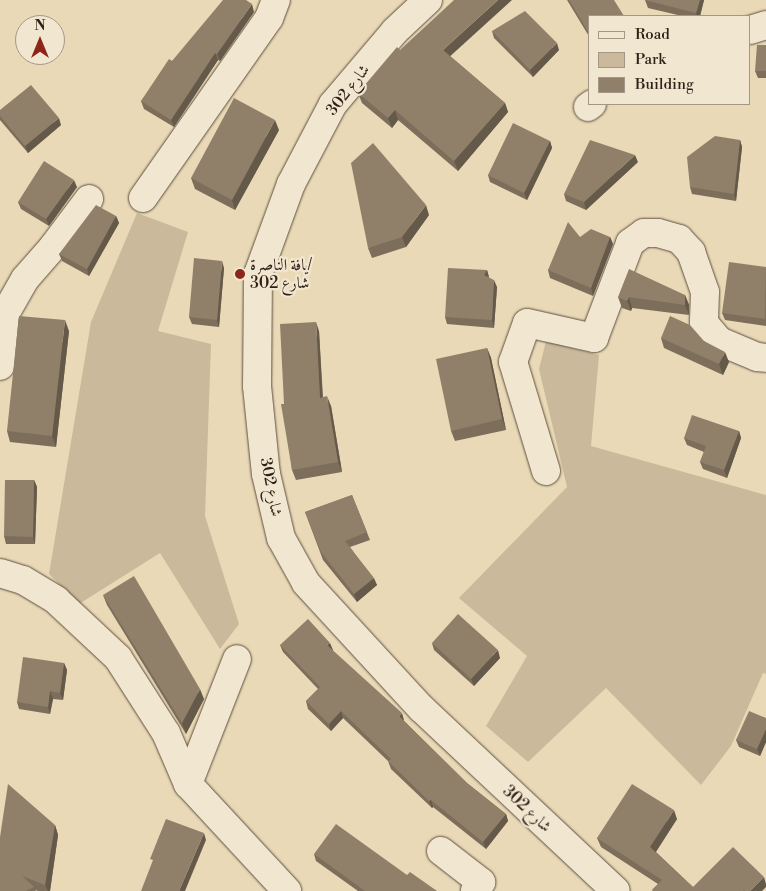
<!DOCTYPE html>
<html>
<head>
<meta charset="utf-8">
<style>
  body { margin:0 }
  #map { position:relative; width:766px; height:891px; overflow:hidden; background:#e9d9b6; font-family:"Libre Bodoni",Amiri,serif }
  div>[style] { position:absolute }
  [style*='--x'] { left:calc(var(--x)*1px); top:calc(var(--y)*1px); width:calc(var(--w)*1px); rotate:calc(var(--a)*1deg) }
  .green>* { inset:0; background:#caba9b }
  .roads { filter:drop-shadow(0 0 1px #5e4e40) drop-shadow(0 0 1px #5e4e40) }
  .minor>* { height:28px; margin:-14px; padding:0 14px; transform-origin:14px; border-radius:14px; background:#f1e6d0 }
  .wall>* { inset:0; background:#7c6e5b }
  .shaded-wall>* { inset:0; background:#655a4a }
  .building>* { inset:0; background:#90806a }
  .dots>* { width:14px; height:14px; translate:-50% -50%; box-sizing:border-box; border:2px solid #f1e6d0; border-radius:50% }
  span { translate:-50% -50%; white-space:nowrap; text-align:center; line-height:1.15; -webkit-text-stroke:4.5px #f1e6d0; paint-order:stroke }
  .street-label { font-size:16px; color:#302018 }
  .poi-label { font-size:16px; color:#302018 }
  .left { translate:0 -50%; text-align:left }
  .legend { position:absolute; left:588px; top:15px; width:162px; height:90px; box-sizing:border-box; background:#f1e6d0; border:1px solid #a49786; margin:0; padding:6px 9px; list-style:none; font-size:15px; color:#302018 }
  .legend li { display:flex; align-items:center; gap:10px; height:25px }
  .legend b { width:25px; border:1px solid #a49786 }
  .north { position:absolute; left:15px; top:15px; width:50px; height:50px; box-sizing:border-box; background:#f1e6d0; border:1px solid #a49786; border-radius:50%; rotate:0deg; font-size:14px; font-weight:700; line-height:20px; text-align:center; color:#302018 }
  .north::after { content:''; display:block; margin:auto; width:18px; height:22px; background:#8f2418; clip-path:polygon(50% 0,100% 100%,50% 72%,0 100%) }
</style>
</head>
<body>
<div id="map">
  <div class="green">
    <i style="clip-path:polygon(137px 213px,188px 232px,158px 331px,211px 344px,205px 516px,239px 624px,220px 649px,160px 553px,79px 604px,49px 574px,91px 322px)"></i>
    <i style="clip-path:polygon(546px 341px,599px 355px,591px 446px,766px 495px,766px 674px,763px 673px,731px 746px,701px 785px,606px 688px,528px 762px,486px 726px,527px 656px,459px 598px,567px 487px,539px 369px)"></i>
  </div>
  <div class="roads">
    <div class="minor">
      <i style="--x:428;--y:0;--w:45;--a:136.8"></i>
      <i style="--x:395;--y:31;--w:96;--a:130.3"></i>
      <i style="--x:333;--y:104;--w:90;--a:117.7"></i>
      <i style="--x:291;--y:184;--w:96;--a:110.1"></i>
      <i style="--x:258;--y:274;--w:112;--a:90.5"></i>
      <i style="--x:257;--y:386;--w:88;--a:84.2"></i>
      <i style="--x:266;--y:474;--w:66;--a:76.8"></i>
      <i style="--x:281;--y:538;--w:51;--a:60.9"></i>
      <i style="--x:306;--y:583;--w:170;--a:47.4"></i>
      <i style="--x:421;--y:708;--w:267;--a:43.2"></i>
      <i style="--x:750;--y:30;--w:17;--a:-17"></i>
      <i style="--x:588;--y:107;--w:5;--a:-37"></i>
      <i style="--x:143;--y:198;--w:220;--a:-55"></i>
      <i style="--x:269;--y:18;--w:19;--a:-69"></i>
      <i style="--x:0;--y:366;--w:52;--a:-84.5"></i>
      <i style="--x:5;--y:314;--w:40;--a:-60.3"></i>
      <i style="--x:25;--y:279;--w:43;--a:-48.8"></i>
      <i style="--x:53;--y:247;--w:60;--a:-53.1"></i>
      <i style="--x:546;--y:471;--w:114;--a:-106.8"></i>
      <i style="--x:513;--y:362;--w:41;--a:-70.3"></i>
      <i style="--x:527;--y:323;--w:69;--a:12.6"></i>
      <i style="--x:594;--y:338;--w:102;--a:-69.2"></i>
      <i style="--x:630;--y:243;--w:17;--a:-36"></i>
      <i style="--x:644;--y:233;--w:14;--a:0"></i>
      <i style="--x:658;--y:233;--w:22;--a:16"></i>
      <i style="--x:679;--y:239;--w:18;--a:47"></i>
      <i style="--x:691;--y:252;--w:42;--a:70.7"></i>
      <i style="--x:705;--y:292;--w:31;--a:92"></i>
      <i style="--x:704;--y:323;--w:23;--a:50"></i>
      <i style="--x:719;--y:341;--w:41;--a:22.8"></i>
      <i style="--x:757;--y:357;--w:9;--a:6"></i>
      <i style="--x:0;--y:573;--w:24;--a:17"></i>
      <i style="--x:23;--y:580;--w:39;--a:31"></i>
      <i style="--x:56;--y:600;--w:85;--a:43.1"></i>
      <i style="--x:118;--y:658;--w:89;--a:57.4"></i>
      <i style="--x:166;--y:733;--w:56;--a:66.7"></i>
      <i style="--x:188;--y:784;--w:146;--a:47.2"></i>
      <i style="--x:188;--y:784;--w:134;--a:-68.6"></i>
      <i style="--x:441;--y:851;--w:51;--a:37.8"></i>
      <i style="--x:481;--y:882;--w:11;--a:124"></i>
    </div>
  </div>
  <div class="wall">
    <i style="clip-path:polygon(567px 0,614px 0,590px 16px,590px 38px)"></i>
    <i style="clip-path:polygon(645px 0,704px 0,700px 16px,682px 16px,648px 8px)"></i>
    <i style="clip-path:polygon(254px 12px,220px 61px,218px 60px,174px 127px,144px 109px,141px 101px,172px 61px)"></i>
    <i style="clip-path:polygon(492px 31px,559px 50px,533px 77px,494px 38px)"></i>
    <i style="clip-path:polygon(766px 45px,766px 78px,758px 78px,755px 71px)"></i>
    <i style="clip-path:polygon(400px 50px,450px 56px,505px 103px,508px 112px,458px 171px,398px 120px,392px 128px,362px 103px,358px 93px)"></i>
    <i style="clip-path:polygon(0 110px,61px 125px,28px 153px,0 120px)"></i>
    <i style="clip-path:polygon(279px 130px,235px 210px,195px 189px,191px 178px)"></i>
    <i style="clip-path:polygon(740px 140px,742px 147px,736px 201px,692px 194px,690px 187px)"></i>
    <i style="clip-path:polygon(550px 141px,552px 148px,527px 200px,490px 182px,488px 175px)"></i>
    <i style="clip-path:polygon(638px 162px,586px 210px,566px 201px,564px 194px)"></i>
    <i style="clip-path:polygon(77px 187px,49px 226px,21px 209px,18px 202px)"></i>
    <i style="clip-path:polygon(429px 215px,406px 247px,372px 258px,368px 248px)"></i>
    <i style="clip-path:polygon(116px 216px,119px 223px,89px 276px,62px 261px,59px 254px)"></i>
    <i style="clip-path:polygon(580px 237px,610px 237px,613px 244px,593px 296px,550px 278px,548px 270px)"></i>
    <i style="clip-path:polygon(766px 267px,766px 326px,725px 320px,722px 313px)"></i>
    <i style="clip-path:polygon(224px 268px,219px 327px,192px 324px,189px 317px)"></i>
    <i style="clip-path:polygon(487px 270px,489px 278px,497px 287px,494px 328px,447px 324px,445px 317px)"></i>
    <i style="clip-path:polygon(685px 295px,689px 305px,689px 315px,632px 308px,631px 311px,622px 308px,618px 297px)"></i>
    <i style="clip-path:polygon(69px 331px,56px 447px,10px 442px,7px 431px)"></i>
    <i style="clip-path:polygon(319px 331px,323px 397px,331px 406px,342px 472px,296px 480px,292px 470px,284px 404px)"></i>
    <i style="clip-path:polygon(661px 338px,704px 341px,729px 362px,723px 375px,664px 348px)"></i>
    <i style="clip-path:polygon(487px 348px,491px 358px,506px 430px,455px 441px,451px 431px)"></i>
    <i style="clip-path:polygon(739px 431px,741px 438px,727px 478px,703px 469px,700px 462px,704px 452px,687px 445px,684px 438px)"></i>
    <i style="clip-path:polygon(34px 480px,37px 487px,35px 544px,6px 544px,4px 536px)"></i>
    <i style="clip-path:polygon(352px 495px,370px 540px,350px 547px,377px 585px,357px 602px,323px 560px,305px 512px)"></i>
    <i style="clip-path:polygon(103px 595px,204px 699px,186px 734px,107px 605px)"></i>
    <i style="clip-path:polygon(432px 643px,500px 658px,474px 686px,434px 650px)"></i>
    <i style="clip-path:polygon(280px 645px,333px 650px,332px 650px,467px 783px,506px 814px,508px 821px,486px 849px,433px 807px,432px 808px,391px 769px,388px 761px,343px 718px,331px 731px,308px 709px,306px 701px,318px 689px,283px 652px)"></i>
    <i style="clip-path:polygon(64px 663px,67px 670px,63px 700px,53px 699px,50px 714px,19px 709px,17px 702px)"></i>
    <i style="clip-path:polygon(766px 718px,766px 742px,760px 756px,739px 747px,736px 740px)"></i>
    <i style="clip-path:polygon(677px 819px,656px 852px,693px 887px,762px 891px,653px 891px,652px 890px,658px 884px,601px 847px,597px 838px)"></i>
    <i style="clip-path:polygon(55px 825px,58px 835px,50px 891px,38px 891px,35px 890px,36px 891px,0 891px)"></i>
    <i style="clip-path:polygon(314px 854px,407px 875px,437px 891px,358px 891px,316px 861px)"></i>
  </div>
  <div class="shaded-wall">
    <i style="clip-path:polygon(498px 0,512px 0,446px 60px,443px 50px)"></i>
    <i style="clip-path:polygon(700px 0,704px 0,700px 16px,697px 16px,696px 13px)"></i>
    <i style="clip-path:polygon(252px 4px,254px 12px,220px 61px,217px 54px)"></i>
    <i style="clip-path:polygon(557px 43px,559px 50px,533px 77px,530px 70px)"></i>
    <i style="clip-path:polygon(215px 53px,218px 60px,174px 127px,171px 120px)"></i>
    <i style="clip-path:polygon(505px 103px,508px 112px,458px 171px,454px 161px)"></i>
    <i style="clip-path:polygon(395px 110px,398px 120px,392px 128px,388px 118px)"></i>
    <i style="clip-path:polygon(59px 118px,61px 125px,28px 153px,25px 146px)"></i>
    <i style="clip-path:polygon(275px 120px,279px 130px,235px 210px,232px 200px)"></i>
    <i style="clip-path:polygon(740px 140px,742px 147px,736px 201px,734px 194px)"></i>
    <i style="clip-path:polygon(550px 141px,552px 148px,527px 200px,524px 193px)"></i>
    <i style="clip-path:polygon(635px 155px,638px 162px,586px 210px,584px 202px)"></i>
    <i style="clip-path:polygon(74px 180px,77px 187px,49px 226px,46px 219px)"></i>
    <i style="clip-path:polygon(426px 205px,429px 215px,406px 247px,402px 237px)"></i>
    <i style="clip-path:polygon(116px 216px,119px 223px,89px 276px,87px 269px)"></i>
    <i style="clip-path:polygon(610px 237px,613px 244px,593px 296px,591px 288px)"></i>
    <i style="clip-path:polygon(222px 261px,224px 268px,219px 327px,217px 320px)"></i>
    <i style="clip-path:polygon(487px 270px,489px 277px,487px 282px,484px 275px)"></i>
    <i style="clip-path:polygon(494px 280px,497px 287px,494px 328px,492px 320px)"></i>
    <i style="clip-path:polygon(685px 295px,689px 305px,689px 315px,685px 305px)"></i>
    <i style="clip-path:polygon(629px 297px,632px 308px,631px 311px,627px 301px)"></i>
    <i style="clip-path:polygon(65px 320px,69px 331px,56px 447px,52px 436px)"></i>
    <i style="clip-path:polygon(316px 322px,319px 331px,323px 407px,320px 398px)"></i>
    <i style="clip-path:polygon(487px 348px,491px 358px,506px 430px,502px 419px)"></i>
    <i style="clip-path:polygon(725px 352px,729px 362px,723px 375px,719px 364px)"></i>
    <i style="clip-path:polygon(327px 396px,331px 406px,342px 472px,338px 462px)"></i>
    <i style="clip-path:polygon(739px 431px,741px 438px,727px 478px,724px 470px)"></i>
    <i style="clip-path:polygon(34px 480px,37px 487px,35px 544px,33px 537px)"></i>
    <i style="clip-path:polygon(374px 578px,377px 585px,357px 602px,354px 594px)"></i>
    <i style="clip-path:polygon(330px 643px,333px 650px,330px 653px,327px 645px)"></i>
    <i style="clip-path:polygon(498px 650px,500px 658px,474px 686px,471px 679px)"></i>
    <i style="clip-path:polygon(64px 663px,67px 670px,63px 700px,60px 693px)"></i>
    <i style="clip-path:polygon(200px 689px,204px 699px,186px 734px,182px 723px)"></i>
    <i style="clip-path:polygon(50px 691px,53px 699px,50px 714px,48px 707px)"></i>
    <i style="clip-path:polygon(341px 711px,343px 718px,331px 731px,329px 724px)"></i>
    <i style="clip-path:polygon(402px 713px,404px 720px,402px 723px,399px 716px)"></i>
    <i style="clip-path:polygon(766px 729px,766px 742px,760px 756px,757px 749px)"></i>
    <i style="clip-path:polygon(431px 800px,433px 807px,432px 808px,429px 801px)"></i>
    <i style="clip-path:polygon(674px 810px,677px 819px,653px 856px,650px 847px)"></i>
    <i style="clip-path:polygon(506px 814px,508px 821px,486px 849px,483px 842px)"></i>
    <i style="clip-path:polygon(55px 825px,58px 835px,50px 891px,48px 891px,45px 885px)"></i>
    <i style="clip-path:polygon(204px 833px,206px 840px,185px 891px,179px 891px)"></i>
    <i style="clip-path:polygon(764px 877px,766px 884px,766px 887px,762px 891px,750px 891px)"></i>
  </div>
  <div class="building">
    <i style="clip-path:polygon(223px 0,246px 0,252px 4px,217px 54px,215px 53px,171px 120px,141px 101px,169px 59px,172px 61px)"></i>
    <i style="clip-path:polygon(454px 0,498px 0,443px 50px,505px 103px,454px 161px,395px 110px,388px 118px,358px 93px,397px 47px,400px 50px)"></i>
    <i style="clip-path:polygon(569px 0,614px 0,624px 16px,590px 16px,590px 35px)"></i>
    <i style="clip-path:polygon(645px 0,700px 0,696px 13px)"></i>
    <i style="clip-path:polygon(525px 11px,557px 43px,530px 70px,492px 31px)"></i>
    <i style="clip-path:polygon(757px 45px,766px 45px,766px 71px,755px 71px)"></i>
    <i style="clip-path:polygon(31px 85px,59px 118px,25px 146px,0 116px,0 110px)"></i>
    <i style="clip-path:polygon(234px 98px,275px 120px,232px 200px,191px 178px)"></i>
    <i style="clip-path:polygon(513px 123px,550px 141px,524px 193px,488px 175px)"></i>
    <i style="clip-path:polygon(715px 136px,740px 140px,734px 194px,690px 187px,687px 157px)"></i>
    <i style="clip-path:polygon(590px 140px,635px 155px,584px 202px,564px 194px)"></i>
    <i style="clip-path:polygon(373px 143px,426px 205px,402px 237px,368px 248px,351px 163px)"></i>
    <i style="clip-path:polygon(44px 161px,74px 180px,46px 219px,18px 202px)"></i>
    <i style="clip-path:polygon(96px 205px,116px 216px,87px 269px,59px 254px)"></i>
    <i style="clip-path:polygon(568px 222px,580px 237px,591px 229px,610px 237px,591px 288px,548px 270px)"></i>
    <i style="clip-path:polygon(194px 258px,222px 261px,217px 320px,189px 317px)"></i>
    <i style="clip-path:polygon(729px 262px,766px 267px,765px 319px,722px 313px)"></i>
    <i style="clip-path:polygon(448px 268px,487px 270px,484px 275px,494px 280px,492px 320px,445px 317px)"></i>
    <i style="clip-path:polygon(629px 269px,685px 295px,685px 305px,629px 297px,627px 301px,618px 297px)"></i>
    <i style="clip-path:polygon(19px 316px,65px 320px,52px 436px,7px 431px)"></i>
    <i style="clip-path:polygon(670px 316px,690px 325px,704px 341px,725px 352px,719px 364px,661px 338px)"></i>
    <i style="clip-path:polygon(316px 322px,320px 398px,327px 396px,338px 462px,292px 470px,281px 404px,284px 404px,280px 324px)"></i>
    <i style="clip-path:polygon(487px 348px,502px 419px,451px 431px,436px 359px)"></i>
    <i style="clip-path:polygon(692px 415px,739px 431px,724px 470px,700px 462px,706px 446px,684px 438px)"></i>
    <i style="clip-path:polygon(5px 480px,34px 480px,33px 537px,4px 536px)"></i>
    <i style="clip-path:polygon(352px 495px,367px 532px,345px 541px,374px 578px,354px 594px,321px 552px,305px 512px)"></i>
    <i style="clip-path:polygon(134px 576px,200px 689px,182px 723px,103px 595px)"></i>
    <i style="clip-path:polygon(458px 614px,498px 650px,471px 679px,432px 643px)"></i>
    <i style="clip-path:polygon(308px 619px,330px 643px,327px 645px,402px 713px,399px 716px,467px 783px,506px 814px,483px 842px,431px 800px,429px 801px,388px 761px,391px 759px,341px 711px,329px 724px,306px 701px,320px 687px,280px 645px)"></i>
    <i style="clip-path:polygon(23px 657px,64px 663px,60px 693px,50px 691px,48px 707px,17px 702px)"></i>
    <i style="clip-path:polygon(749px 711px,766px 718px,766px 729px,757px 749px,736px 740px)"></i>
    <i style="clip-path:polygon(8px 784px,55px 825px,45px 885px,22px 876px,34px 887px,26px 891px,0 891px,0 837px)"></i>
    <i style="clip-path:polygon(632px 784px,674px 810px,650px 847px,693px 887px,733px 847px,764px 877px,750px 891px,745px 891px,744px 890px,743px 891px,654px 891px,652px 890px,662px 880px,597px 838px)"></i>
    <i style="clip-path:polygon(166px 819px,204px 833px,179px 891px,141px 891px,153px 860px,150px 859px)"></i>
    <i style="clip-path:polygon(336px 824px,407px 875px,410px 872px,437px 891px,365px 891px,314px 854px)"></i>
  </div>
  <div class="dots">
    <i style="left:240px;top:274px;background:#8f2418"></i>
  </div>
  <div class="street-label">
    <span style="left:348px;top:90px;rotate:-52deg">شارع 302</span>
    <span style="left:271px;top:487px;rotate:79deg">شارع 302</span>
    <span style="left:527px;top:809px;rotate:43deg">شارع 302</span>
  </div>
  <div class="poi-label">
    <span class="left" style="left:250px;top:274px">يافة الناصرة/<br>شارع 302</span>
  </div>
  <ul class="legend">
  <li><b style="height:6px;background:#f1e6d0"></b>Road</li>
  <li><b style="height:14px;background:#caba9b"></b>Park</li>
  <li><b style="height:14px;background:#90806a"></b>Building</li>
  </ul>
  <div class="north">N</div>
</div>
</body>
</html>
